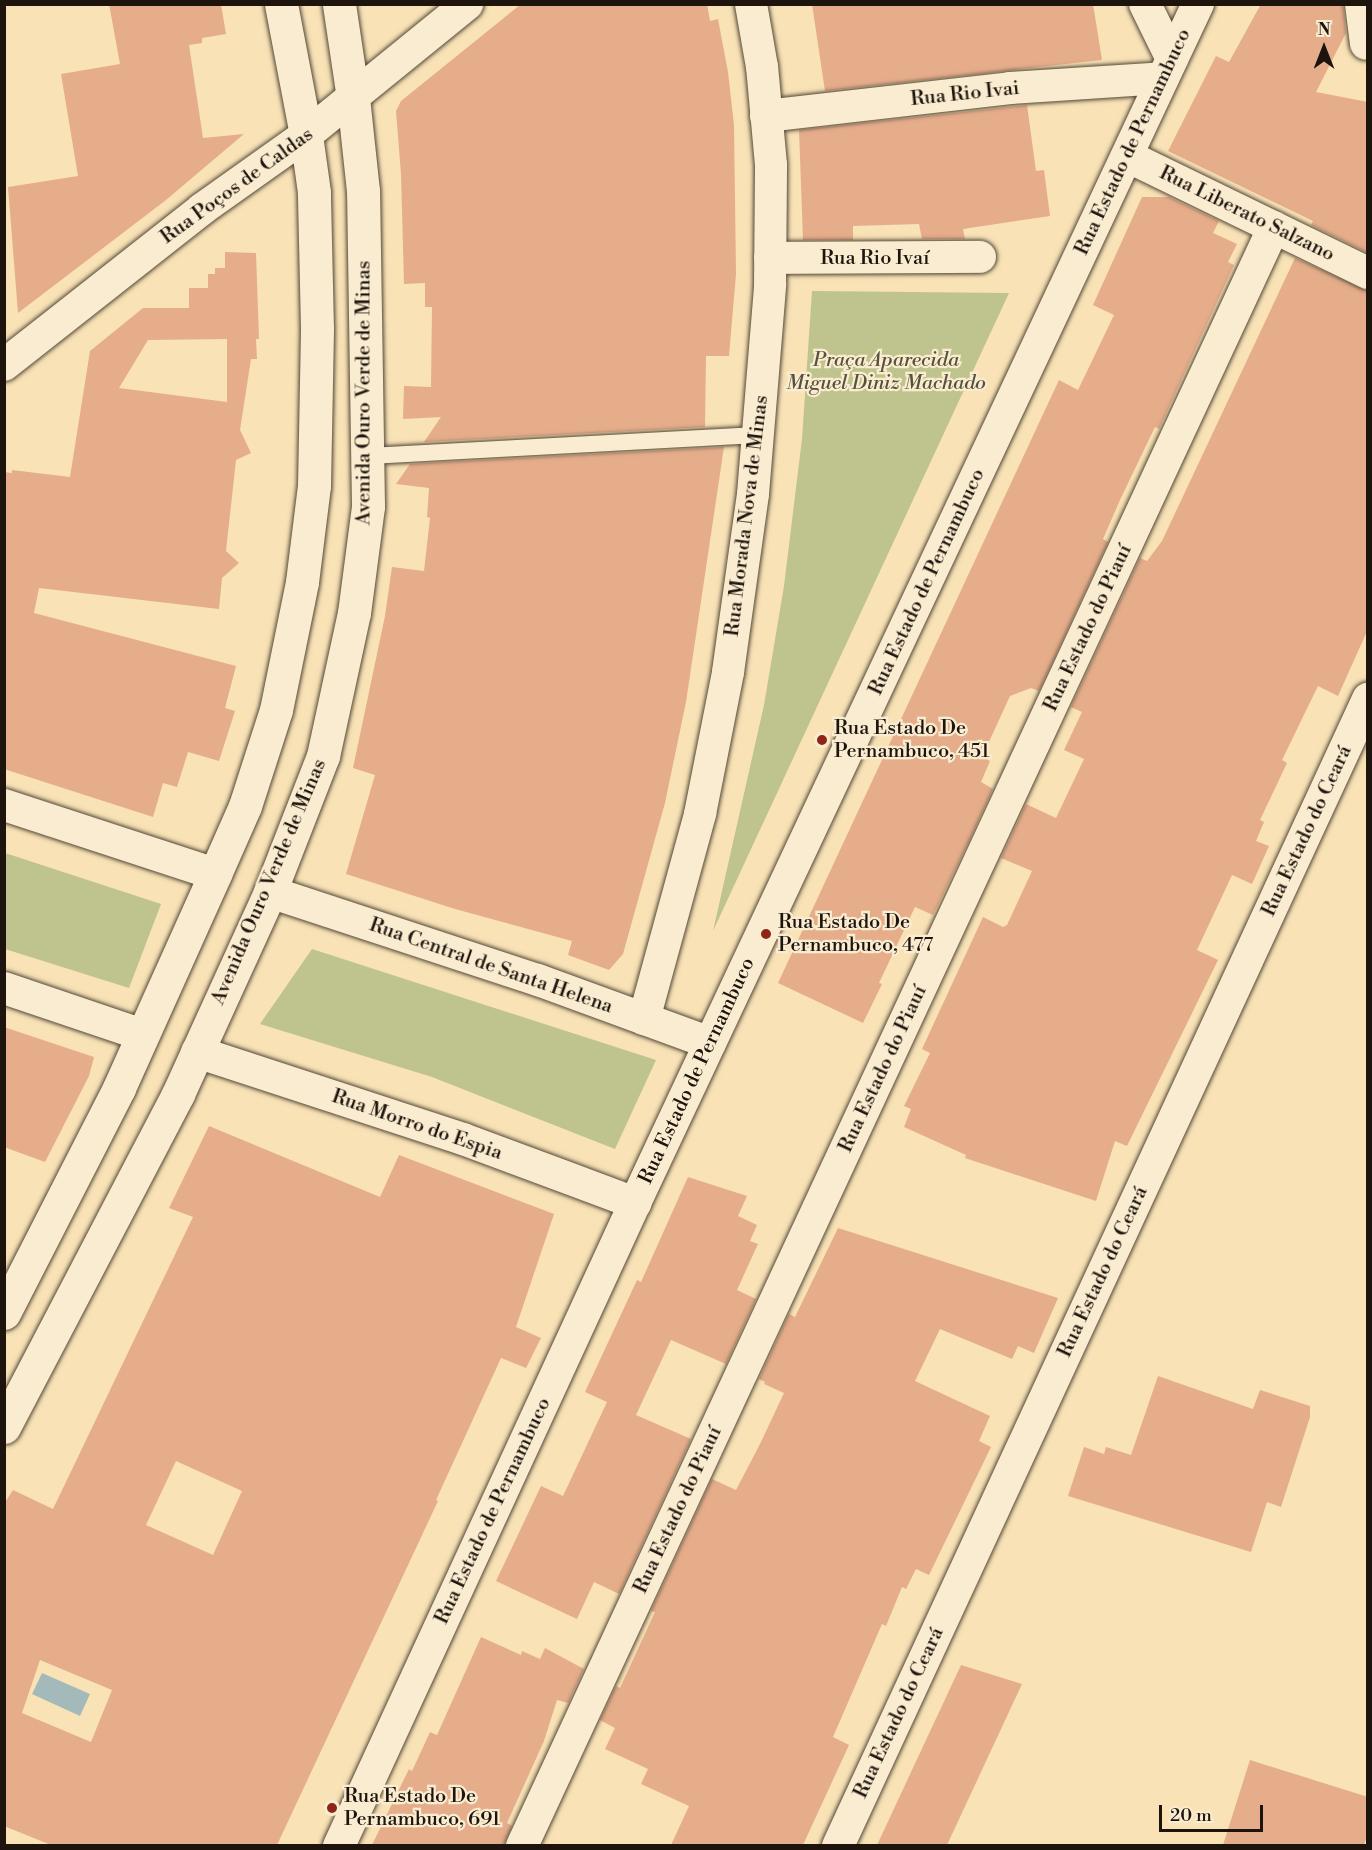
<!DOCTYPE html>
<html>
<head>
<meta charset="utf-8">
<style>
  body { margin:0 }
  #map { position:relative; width:1372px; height:1850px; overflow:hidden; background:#f8e2b6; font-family:"Libre Bodoni",serif }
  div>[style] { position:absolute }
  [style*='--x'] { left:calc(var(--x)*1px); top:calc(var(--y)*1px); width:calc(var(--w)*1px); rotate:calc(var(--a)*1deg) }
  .green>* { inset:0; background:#bfc38d }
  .water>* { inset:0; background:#a4baba }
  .building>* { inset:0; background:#e6ad8b }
  .roads { filter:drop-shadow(0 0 2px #544837) drop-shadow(0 0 2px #544837) }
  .lane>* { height:16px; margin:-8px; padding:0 8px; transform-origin:8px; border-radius:8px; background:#faecd0 }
  .street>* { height:32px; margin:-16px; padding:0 16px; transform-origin:16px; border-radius:16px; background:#faecd0 }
  .secondary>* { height:33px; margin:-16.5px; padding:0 16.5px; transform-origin:16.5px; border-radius:16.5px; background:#faecd0 }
  .dots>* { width:16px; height:16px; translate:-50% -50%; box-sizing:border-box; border:3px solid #faecd0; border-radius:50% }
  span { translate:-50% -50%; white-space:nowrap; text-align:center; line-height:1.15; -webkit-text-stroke:4.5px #faecd0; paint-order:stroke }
  .street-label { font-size:20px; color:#1d140d }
  .park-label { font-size:20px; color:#56513a; font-style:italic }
  .poi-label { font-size:20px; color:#1d140d }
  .left { translate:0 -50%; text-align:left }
  .frame { position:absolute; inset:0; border:6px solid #1d140d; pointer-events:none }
  .north { position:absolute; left:1294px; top:18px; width:60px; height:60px; -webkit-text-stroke:4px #faecd0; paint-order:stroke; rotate:0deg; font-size:16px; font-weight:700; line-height:24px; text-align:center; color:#1d140d }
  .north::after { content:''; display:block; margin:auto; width:21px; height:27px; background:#1d140d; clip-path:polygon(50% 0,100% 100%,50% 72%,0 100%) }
  .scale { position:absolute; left:1159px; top:1805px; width:104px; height:27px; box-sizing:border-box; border:3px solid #1d140d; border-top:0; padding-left:8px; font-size:18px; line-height:21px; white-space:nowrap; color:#1d140d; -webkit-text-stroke:4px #faecd0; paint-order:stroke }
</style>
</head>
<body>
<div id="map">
  <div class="green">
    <i style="clip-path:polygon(812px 291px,1009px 293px,713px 931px,764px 705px,784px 586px,802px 439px)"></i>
    <i style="clip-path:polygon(5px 853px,161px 904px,129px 988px,5px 949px)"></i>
    <i style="clip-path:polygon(312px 949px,656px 1060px,615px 1149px,432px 1077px,260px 1024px)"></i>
  </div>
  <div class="water">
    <i style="clip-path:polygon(42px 1673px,90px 1694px,80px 1716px,32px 1694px)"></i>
  </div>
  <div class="building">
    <i style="clip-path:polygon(109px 4px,221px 4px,226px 34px,202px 38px,202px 43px,189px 45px,203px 138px,244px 134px,166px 200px,18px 313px,8px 187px,78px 176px,61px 74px,120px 64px)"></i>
    <i style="clip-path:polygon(521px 4px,707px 4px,710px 21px,718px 19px,728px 72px,734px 125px,736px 274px,729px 356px,706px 356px,705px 427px,424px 442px,441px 417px,403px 419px,404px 386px,431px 387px,432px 307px,425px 307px,425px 283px,404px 284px,401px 174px,396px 111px,401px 101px)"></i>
    <i style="clip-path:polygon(812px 4px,1093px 4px,1102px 60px,825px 91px)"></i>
    <i style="clip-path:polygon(1261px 4px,1343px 4px,1346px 33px,1316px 92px,1368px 102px,1368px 253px,1311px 225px,1313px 221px,1168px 151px,1216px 56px,1229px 62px)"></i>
    <i style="clip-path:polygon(1027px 105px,1036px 171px,1044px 170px,1050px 216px,963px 229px,965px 239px,922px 239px,919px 224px,853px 226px,853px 240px,803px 240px,799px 130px)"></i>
    <i style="clip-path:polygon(1142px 197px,1169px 197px,1219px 221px,1213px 233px,1237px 244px,1228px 262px,1234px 265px,1159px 429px,1155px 427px,1120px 500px,1103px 539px,1108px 542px,1039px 691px,1031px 688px,1010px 696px,982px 757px,990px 761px,981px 782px,993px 789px,968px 843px,933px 915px,915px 907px,879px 983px,882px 984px,863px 1023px,778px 983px,1059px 380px,1078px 390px,1114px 315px,1093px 305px)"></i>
    <i style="clip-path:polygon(evenodd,225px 252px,256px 253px,259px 339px,256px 339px,257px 359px,251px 359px,240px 430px,251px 453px,236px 460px,226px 551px,239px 563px,222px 578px,219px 609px,39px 588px,34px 613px,236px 666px,225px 708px,235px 711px,219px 761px,188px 752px,177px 787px,163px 783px,153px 817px,4px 769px,4px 472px,12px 473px,12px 470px,70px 477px,90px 351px,143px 308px,189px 308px,189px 288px,208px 288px,208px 274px,215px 274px,215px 268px,225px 268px,225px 252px,227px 339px,227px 402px,119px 388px,148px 340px,227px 339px)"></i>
    <i style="clip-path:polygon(1295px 258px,1368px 291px,1368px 629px,1338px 696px,1318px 686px,1282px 760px,1287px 763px,1260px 820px,1264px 822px,1256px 841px,1269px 846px,1252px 884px,1232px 875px,1197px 950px,1218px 960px,1127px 1146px,1115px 1141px,1096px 1201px,965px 1158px,966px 1155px,904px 1127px,911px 1109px,904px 1106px,930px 1053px,922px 1049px,983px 917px,1003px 927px,1007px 925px,1032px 871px,1001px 858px,1026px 804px,1056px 818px,1084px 759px,1064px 750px,1082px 712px,1071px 707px,1140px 558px,1147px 561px,1162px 541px)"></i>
    <i style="clip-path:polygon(724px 447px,686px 702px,665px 803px,623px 954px,609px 970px,568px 955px,572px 941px,455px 909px,346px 874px,375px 775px,353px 768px,385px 616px,392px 567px,424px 571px,430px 518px,427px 517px,429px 488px,396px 484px,410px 464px)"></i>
    <i style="clip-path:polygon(4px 1027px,94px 1057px,89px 1076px,45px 1162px,4px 1147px)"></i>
    <i style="clip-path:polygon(evenodd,209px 1126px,380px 1197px,399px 1155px,554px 1214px,516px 1327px,541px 1338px,526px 1368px,501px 1358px,436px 1500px,438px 1501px,277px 1845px,51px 1845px,4px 1826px,4px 1504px,13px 1490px,53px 1509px,193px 1217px,169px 1208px,209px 1126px,176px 1461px,242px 1491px,213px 1555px,146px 1525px,176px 1461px,209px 1126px,40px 1660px,112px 1690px,91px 1742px,22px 1713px,40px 1660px)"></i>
    <i style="clip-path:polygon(688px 1177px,747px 1196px,738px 1216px,757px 1225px,750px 1241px,758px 1244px,737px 1290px,756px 1299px,726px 1364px,671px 1340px,636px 1415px,691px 1439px,619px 1594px,594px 1582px,577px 1619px,496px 1581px,541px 1486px,563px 1496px,607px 1402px,585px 1392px,637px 1280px,641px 1282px)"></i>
    <i style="clip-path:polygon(838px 1228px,1058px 1298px,1034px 1353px,1018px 1346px,1012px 1359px,940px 1329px,915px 1381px,990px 1416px,979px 1441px,991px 1447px,929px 1575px,916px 1569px,906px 1589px,902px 1587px,886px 1626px,882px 1624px,833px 1737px,849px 1745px,803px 1845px,671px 1845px,689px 1806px,641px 1784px,648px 1769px,605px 1749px,615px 1728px,600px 1720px,616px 1686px,620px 1688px,655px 1612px,651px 1611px,712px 1479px,736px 1490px,760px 1444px,784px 1393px,764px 1384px,765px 1382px,759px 1379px,789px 1314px,795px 1317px)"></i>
    <i style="clip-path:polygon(1158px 1376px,1253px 1409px,1260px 1390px,1310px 1406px,1310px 1417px,1281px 1507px,1267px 1502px,1251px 1552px,1068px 1496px,1084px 1447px,1104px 1454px,1106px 1447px,1131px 1455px)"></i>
    <i style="clip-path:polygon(481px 1637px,521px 1655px,522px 1651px,540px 1659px,545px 1648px,584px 1669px,568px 1703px,557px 1700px,544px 1741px,507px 1823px,512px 1826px,504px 1845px,372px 1845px,409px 1769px,412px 1771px,430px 1732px,437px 1735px)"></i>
    <i style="clip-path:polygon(961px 1665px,1022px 1684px,947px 1845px,877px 1845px)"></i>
    <i style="clip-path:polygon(1250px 1760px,1368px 1797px,1368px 1833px,1364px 1845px,1223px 1845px)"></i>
  </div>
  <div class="roads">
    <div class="lane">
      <i style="--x:368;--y:456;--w:391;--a:-3.1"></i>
    </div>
    <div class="street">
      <i style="--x:1145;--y:4;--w:61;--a:63.9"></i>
      <i style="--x:1361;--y:4;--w:40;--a:82.9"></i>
      <i style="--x:766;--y:116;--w:246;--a:-6.5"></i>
      <i style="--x:1010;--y:88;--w:153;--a:-3.7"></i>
      <i style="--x:1127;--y:156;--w:268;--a:25.9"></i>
      <i style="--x:770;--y:258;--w:210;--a:-0.3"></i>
      <i style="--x:4;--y:365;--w:252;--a:-38.2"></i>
      <i style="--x:202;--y:209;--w:128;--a:-35.4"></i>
      <i style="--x:306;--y:135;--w:208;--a:-39.1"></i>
      <i style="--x:4;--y:805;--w:222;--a:18.1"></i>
      <i style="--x:270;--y:892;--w:282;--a:18.2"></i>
      <i style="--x:538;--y:980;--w:183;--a:20.1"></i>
      <i style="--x:4;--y:988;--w:147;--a:18.7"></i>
      <i style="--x:644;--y:1019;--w:213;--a:-74.7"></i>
      <i style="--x:700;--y:814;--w:145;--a:-78.8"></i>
      <i style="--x:728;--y:672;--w:180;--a:-82"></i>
      <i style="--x:753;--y:494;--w:210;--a:-85.3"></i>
      <i style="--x:770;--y:285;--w:120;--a:-89.5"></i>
      <i style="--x:771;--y:165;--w:98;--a:-95.2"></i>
      <i style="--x:762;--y:67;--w:64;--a:-99.9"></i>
      <i style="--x:197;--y:1052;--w:280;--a:18.1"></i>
      <i style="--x:463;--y:1139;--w:184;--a:20.4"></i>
      <i style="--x:339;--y:1846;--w:708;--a:-65.28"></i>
      <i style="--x:635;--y:1203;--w:1325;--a:-64.85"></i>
      <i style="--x:522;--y:1846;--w:1785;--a:-65.09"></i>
      <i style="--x:838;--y:1846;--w:1264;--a:-65.2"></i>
    </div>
    <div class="secondary">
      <i style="--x:4;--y:1313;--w:253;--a:-62.9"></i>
      <i style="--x:119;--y:1088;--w:235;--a:-65.8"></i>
      <i style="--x:215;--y:874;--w:74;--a:-66.2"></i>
      <i style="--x:245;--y:806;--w:101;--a:-72.1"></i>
      <i style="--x:276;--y:710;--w:131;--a:-78.5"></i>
      <i style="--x:302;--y:582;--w:97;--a:-82.9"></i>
      <i style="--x:314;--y:486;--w:157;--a:-88.9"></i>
      <i style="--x:317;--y:329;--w:137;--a:-91.3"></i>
      <i style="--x:314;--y:192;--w:58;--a:-98"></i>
      <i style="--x:306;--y:135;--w:133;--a:-100.8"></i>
      <i style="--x:4;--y:1427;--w:376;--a:-62.4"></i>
      <i style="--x:178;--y:1094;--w:222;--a:-65.5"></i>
      <i style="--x:270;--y:892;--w:146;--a:-68.7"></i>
      <i style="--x:323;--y:756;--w:146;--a:-77.8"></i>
      <i style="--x:354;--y:613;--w:108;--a:-82.5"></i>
      <i style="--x:368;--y:506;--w:315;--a:-90.9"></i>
      <i style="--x:363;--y:191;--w:94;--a:-96.1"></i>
      <i style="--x:353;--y:98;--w:95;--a:-98.5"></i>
    </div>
  </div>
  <div class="dots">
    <i style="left:822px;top:740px;background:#8f2418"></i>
    <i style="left:766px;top:934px;background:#8f2418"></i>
    <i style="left:332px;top:1808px;background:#8f2418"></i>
  </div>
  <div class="street-label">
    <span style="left:965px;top:94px;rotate:-6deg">Rua Rio Ivai</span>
    <span style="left:1133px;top:142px;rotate:-65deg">Rua Estado de Pernambuco</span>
    <span style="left:237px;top:186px;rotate:-36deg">Rua Poços de Caldas</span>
    <span style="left:1247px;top:214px;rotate:26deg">Rua Liberato Salzano</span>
    <span style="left:875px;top:258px">Rua Rio Ivaí</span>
    <span style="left:364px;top:393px;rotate:-90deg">Avenida Ouro Verde de Minas</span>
    <span style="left:747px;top:516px;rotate:-83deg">Rua Morada Nova de Minas</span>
    <span style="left:927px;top:582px;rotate:-65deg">Rua Estado de Pernambuco</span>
    <span style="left:1088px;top:628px;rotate:-65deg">Rua Estado do Piauí</span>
    <span style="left:1307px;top:831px;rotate:-65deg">Rua Estado do Ceará</span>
    <span style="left:269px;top:882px;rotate:-67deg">Avenida Ouro Verde de Minas</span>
    <span style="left:491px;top:966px;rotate:19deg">Rua Central de Santa Helena</span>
    <span style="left:883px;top:1069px;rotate:-65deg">Rua Estado do Piauí</span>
    <span style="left:697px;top:1071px;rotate:-65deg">Rua Estado de Pernambuco</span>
    <span style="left:417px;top:1125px;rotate:19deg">Rua Morro do Espia</span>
    <span style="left:1103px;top:1272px;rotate:-65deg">Rua Estado do Ceará</span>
    <span style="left:678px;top:1510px;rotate:-65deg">Rua Estado do Piauí</span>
    <span style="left:493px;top:1511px;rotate:-65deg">Rua Estado de Pernambuco</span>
    <span style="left:899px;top:1713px;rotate:-65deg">Rua Estado do Ceará</span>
  </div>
  <div class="park-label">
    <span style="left:886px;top:372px">Praça Aparecida<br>Miguel Diniz Machado</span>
  </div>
  <div class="poi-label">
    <span class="left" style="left:834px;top:740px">Rua Estado De<br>Pernambuco, 451</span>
    <span class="left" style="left:778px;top:934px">Rua Estado De<br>Pernambuco, 477</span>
    <span class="left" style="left:344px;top:1808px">Rua Estado De<br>Pernambuco, 691</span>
  </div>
  <div class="frame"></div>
  <div class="north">N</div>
  <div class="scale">20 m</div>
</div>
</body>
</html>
